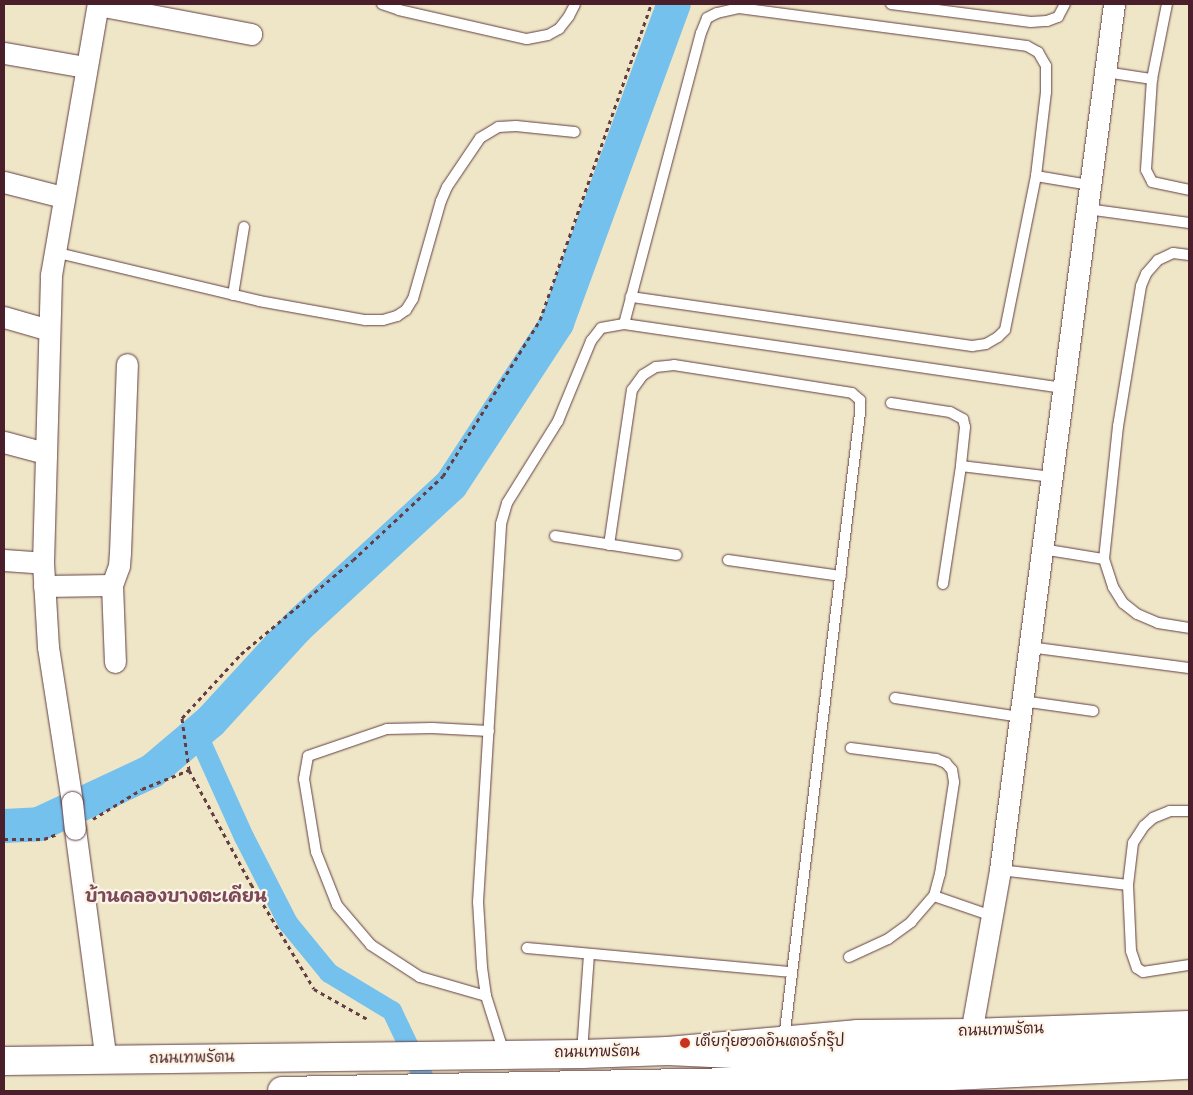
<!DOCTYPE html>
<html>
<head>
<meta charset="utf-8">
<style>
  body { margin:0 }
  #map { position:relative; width:1193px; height:1095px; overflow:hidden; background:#eee6c7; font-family:Kalam,"Playpen Sans Thai",sans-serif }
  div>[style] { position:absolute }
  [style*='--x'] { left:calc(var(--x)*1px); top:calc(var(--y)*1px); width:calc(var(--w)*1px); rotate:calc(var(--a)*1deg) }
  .canal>* { height:20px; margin:-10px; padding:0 10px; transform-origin:10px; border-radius:10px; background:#74c1ee }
  .river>* { height:34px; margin:-17px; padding:0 17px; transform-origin:17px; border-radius:17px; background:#74c1ee }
  .path>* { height:3px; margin-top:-1.5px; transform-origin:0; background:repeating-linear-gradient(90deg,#633d42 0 4px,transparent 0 8px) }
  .roads { filter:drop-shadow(0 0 1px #633d42) drop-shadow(0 0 1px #633d42) }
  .service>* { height:10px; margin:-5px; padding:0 5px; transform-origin:5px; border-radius:5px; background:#fff }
  .minor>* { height:21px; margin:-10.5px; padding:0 10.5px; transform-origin:10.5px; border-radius:10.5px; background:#fff }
  .secondary>* { height:28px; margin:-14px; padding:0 14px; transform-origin:14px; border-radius:14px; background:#fff }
  .trunk>* { height:28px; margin:-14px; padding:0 14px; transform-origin:14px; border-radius:14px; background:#fff }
  .motorway>* { height:28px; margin:-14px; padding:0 14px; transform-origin:14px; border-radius:14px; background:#fff }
  .bridges { filter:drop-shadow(0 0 1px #633d42) drop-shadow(0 0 1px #633d42) }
  .minor-bridge>* { height:21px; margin:-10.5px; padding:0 10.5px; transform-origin:10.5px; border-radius:10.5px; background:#fff }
  .dots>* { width:14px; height:14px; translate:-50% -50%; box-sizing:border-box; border:2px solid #fcf5e5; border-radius:50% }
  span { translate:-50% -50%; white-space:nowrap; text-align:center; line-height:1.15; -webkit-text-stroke:4.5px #fcf5e5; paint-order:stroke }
  .street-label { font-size:15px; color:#4a1f2b }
  .poi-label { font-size:15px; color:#4a1f2b }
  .left { translate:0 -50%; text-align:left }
  .quarter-label { font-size:18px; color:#7c495a; font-weight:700 }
  .frame { position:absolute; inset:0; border:5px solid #4a1f2b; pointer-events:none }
</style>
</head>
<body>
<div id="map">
  <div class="canal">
    <i style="--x:197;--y:733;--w:114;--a:65.7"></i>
    <i style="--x:244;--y:837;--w:97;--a:62.9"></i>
    <i style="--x:288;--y:923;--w:65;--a:50.6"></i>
    <i style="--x:329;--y:973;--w:74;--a:31.1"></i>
    <i style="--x:392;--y:1011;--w:89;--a:64.6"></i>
  </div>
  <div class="river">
    <i style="--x:4;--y:826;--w:35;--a:-3"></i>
    <i style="--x:39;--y:824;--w:125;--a:-25.1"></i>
    <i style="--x:152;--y:771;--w:77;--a:-40.3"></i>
    <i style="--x:211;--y:721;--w:127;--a:-47.5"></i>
    <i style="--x:297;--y:627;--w:209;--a:-42.7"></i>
    <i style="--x:451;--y:485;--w:194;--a:-56.8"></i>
    <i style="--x:557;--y:323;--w:340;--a:-69.9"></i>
  </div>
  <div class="path">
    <i style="--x:189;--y:770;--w:52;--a:-97.7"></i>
    <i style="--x:182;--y:718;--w:87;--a:-47.3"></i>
    <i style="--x:241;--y:654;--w:146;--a:-40"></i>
    <i style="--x:353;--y:560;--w:123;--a:-43"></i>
    <i style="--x:443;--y:476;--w:184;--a:-58.1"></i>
    <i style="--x:540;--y:320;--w:335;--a:-70.6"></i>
    <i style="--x:93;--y:819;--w:57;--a:-31.5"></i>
    <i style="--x:142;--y:789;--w:51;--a:-22"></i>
    <i style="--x:189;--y:770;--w:130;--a:61.5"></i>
    <i style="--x:251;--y:884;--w:122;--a:59"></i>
    <i style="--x:314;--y:989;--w:63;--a:29.4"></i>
    <i style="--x:4;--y:839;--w:40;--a:0"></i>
    <i style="--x:44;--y:839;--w:14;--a:-21"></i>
  </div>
  <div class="roads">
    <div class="service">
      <i style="--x:382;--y:4;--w:18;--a:19"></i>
      <i style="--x:399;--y:10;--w:131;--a:12.8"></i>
      <i style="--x:527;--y:39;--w:21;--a:-11"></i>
      <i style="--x:548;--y:35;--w:13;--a:-29"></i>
      <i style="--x:559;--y:29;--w:16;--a:-52"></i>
      <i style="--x:569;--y:16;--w:13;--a:-63"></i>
      <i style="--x:891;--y:4;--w:141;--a:7.3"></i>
      <i style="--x:1031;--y:22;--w:16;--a:-4"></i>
      <i style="--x:1047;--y:21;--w:12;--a:-20"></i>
      <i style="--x:1058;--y:17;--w:15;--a:-62"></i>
      <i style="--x:1167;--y:4;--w:76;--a:101.3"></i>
      <i style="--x:1152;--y:79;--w:91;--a:93.8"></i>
      <i style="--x:1146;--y:170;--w:13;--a:63"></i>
      <i style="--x:1152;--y:182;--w:38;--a:12"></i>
      <i style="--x:1105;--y:72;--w:48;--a:8.5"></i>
      <i style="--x:1036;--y:176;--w:55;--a:9.5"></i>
      <i style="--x:1087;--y:209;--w:103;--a:7.8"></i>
      <i style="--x:54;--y:252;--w:211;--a:13.4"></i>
      <i style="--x:259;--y:301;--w:108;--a:10.2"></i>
      <i style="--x:365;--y:320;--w:18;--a:0"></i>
      <i style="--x:383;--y:320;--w:15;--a:-16"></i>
      <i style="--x:397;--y:316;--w:11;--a:-34"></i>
      <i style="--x:406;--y:310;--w:13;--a:-58"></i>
      <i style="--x:413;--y:299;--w:102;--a:-74.1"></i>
      <i style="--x:441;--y:201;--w:15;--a:-67"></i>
      <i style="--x:447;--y:187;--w:59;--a:-56"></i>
      <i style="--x:480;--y:138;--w:21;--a:-31"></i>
      <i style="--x:498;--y:127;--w:18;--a:-3"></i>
      <i style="--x:516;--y:126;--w:59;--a:5.8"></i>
      <i style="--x:1189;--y:255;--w:16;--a:-173"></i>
      <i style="--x:1173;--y:253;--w:17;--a:155"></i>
      <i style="--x:1158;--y:260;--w:18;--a:131"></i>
      <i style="--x:1146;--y:274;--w:13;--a:113"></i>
      <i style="--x:1141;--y:286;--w:142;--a:99.3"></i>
      <i style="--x:1118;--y:426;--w:134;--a:96"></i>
      <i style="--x:1104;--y:559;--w:29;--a:72"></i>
      <i style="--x:1113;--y:587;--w:19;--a:58"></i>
      <i style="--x:1123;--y:603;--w:18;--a:38"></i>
      <i style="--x:1137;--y:614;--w:23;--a:23"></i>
      <i style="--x:1158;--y:623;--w:31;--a:9"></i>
      <i style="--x:233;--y:295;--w:69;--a:-80.8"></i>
      <i style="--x:624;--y:324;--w:301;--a:-75.2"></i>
      <i style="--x:701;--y:33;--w:16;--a:-68"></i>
      <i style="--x:707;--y:18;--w:11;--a:-27"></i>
      <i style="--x:717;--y:13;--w:23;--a:-13"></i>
      <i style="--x:739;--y:8;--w:290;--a:7.5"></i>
      <i style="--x:1027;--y:46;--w:13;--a:29"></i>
      <i style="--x:1038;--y:52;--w:16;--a:60"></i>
      <i style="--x:1046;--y:66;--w:26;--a:90"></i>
      <i style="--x:1046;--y:92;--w:85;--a:96.8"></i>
      <i style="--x:1036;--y:176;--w:157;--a:101.4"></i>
      <i style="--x:1005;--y:330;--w:10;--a:135"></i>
      <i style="--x:998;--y:337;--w:14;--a:150"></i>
      <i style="--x:986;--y:344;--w:14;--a:172"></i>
      <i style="--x:972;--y:346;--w:345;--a:-171.8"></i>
      <i style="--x:891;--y:403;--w:60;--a:8.7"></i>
      <i style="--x:950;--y:412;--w:15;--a:28"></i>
      <i style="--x:963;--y:419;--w:8;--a:76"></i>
      <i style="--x:965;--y:427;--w:39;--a:96"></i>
      <i style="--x:555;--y:536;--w:123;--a:8.9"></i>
      <i style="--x:609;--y:545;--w:157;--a:-81.6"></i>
      <i style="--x:632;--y:390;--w:19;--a:-54"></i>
      <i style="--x:643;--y:375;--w:15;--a:-32"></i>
      <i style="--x:656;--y:367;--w:18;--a:-6"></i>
      <i style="--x:674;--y:365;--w:180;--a:8.9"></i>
      <i style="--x:852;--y:393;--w:11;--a:41"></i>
      <i style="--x:860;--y:400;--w:13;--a:90"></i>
      <i style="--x:860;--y:413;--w:631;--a:96.92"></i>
      <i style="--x:1042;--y:549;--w:63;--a:9.2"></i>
      <i style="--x:728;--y:560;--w:114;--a:8.1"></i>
      <i style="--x:943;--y:584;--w:119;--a:-81.3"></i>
      <i style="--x:961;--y:466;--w:92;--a:6.9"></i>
      <i style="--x:1029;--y:647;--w:161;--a:7.5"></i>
      <i style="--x:895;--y:698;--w:126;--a:8.6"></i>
      <i style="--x:1022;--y:701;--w:72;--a:8"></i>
      <i style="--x:1189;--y:811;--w:19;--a:180"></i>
      <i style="--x:1170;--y:811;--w:18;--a:158"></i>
      <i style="--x:1153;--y:818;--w:12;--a:138"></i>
      <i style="--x:1144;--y:826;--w:20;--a:123"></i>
      <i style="--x:1133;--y:843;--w:42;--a:96.8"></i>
      <i style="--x:1128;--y:885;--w:66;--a:87.4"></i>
      <i style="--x:1131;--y:951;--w:18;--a:71"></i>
      <i style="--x:1137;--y:968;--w:7;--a:34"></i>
      <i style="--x:1143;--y:972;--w:47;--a:-8.7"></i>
      <i style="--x:1000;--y:870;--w:129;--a:6.7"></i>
      <i style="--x:934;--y:896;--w:61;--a:19"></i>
      <i style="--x:527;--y:948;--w:266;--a:5.2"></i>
      <i style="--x:849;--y:957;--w:43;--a:-24.8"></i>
      <i style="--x:888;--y:939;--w:29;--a:-36"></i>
      <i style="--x:911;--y:922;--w:35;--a:-49"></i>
      <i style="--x:934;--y:896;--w:23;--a:-75"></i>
      <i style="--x:940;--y:874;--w:93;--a:-81.3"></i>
      <i style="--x:954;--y:782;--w:12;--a:-99"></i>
      <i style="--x:952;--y:770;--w:9;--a:-131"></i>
      <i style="--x:946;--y:763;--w:11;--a:-158"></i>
      <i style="--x:936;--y:759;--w:86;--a:-172.6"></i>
      <i style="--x:486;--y:996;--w:69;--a:-163.9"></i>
      <i style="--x:420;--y:977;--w:59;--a:-146.9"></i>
      <i style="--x:371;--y:945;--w:52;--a:-130.4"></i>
      <i style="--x:337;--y:905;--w:57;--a:-111.6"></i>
      <i style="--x:316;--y:852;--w:74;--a:-99.3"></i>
      <i style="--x:304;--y:779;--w:23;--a:-80"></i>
      <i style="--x:308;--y:756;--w:83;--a:-18.9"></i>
      <i style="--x:387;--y:729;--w:45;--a:-1.3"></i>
      <i style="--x:432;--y:728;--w:57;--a:3"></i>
      <i style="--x:582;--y:1052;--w:98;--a:-85.9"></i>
      <i style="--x:504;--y:1053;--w:60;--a:-107.5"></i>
      <i style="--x:486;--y:996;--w:29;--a:-98"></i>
      <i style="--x:482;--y:967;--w:65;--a:-93.5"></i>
      <i style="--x:478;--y:902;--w:379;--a:-86.5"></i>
      <i style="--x:501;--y:524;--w:22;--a:-74"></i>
      <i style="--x:507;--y:503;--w:97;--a:-58.1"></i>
      <i style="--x:558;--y:421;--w:87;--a:-67.6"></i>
      <i style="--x:591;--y:341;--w:16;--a:-52"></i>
      <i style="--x:601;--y:328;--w:23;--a:-10"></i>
      <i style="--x:624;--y:324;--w:444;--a:8.3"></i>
    </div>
    <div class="minor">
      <i style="--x:98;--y:5;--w:156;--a:10.7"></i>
      <i style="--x:4;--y:53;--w:82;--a:9.8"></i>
      <i style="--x:4;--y:182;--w:61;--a:14.3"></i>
      <i style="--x:4;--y:317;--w:47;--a:16.1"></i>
      <i style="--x:4;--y:442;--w:42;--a:15"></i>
      <i style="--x:4;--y:560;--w:39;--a:4"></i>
      <i style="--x:112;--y:585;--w:77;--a:87.8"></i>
      <i style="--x:44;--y:586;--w:68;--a:-0.8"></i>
      <i style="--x:112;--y:585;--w:20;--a:-70"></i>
      <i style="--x:119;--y:566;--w:13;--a:-86"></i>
      <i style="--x:120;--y:553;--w:189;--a:-87.9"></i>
      <i style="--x:72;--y:802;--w:157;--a:-98.8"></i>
      <i style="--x:48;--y:647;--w:84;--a:-93.4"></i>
      <i style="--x:43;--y:563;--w:288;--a:-88.4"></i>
      <i style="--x:51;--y:275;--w:275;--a:-80.2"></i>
      <i style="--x:75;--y:829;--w:233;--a:82.4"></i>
      <i style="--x:971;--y:1033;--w:166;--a:-79.9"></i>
      <i style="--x:1000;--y:870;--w:873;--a:-82.5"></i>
    </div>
    <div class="secondary">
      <i style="--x:4;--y:1061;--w:578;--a:-0.69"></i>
      <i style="--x:582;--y:1054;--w:86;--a:-2"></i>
      <i style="--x:668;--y:1051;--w:191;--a:-5.1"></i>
      <i style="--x:858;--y:1034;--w:113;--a:-0.5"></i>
      <i style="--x:971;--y:1033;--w:218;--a:-2.1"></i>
    </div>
    <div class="trunk">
      <i style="--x:282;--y:1091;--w:607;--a:-1.13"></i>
      <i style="--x:889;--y:1079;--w:300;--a:-2.7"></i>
    </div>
    <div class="motorway">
      <i style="--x:668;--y:1051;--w:215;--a:2.7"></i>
      <i style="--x:883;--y:1061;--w:306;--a:-2.2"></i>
    </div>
  </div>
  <div class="bridges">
    <div class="minor-bridge">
      <i style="--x:72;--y:802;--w:27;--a:84"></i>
    </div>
  </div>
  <div class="dots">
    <i style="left:685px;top:1043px;background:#c8321e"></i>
  </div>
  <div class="street-label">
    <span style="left:1001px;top:1031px;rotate:-2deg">ถนนเทพรัตน</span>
    <span style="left:597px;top:1053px;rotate:-1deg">ถนนเทพรัตน</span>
    <span style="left:192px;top:1059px;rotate:-1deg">ถนนเทพรัตน</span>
  </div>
  <div class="poi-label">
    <span class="left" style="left:695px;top:1043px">เตียกุ่ยฮวดอินเตอร์กรุ๊ป</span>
  </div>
  <div class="quarter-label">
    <span style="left:176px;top:898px">บ้านคลองบางตะเคียน</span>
  </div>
  <div class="frame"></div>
</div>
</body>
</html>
